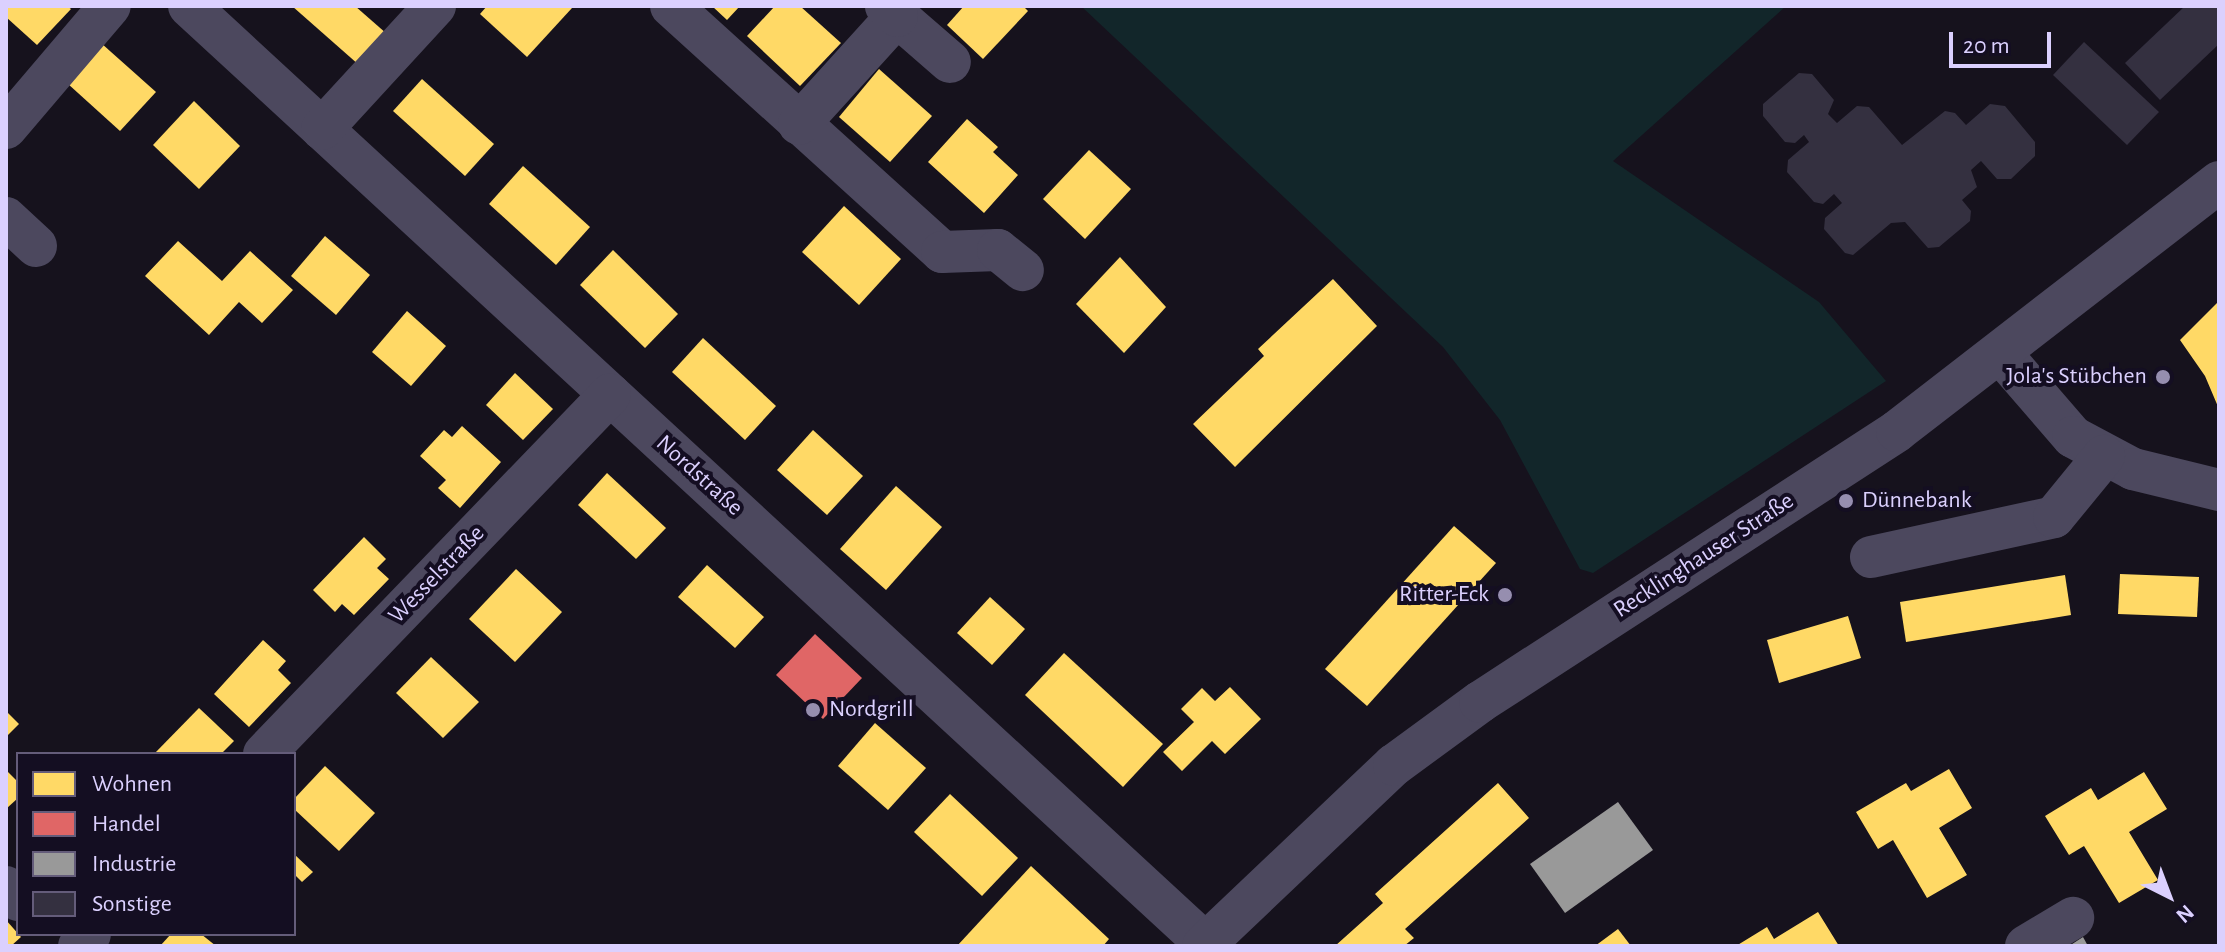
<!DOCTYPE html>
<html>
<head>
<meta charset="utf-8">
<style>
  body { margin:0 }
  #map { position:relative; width:2225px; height:952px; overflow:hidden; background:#16121d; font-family:"Alegreya Sans",sans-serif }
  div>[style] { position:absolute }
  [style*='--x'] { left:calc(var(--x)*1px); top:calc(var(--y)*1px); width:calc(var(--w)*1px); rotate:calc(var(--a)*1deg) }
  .green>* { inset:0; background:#12262a }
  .homes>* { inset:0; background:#ffd966 }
  .shops>* { inset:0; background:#e06666 }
  .industry>* { inset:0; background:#999 }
  .building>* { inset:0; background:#343040 }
  .minor>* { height:42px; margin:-21px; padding:0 21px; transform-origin:21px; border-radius:21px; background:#4c485e }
  .dots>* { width:22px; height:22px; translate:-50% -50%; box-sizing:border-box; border:4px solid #140e22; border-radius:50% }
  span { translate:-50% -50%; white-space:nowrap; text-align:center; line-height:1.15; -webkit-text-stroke:8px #140e22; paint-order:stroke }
  .poi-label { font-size:24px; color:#dbd0fe }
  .right { translate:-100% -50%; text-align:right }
  .left { translate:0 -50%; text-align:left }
  .street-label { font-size:24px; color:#dbd0fe }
  .frame { position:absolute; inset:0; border:8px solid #dbd0fe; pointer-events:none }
  .legend { position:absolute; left:16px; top:752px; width:280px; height:184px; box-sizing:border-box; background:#140e22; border:2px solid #645c7a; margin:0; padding:10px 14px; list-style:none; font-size:24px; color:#dbd0fe }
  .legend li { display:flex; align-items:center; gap:16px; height:40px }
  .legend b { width:40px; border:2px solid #645c7a }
  .north { position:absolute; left:2129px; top:856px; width:80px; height:80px; -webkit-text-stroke:6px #140e22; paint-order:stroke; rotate:138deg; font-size:22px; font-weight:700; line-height:32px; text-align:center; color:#dbd0fe }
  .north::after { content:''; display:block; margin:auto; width:28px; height:36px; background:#dbd0fe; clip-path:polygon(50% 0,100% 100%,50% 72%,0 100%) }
  .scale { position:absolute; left:1949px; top:32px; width:102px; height:36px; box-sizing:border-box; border:4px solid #dbd0fe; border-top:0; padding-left:10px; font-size:24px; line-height:28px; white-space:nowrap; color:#dbd0fe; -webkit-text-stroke:6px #140e22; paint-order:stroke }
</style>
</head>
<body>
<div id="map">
  <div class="green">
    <i style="clip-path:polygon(1081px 6px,1786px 6px,1613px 161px,1819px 302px,1886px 381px,1593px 573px,1580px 569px,1500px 420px,1443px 347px)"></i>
  </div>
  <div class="homes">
    <i style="clip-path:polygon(6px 6px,67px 6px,71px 9px,37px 45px,6px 17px)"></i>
    <i style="clip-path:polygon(292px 6px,355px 6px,387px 34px,359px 65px)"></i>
    <i style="clip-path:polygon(487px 6px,570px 6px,572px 8px,527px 57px,480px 14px)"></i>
    <i style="clip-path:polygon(712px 6px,740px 6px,727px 20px)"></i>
    <i style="clip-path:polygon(775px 6px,800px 6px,841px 43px,800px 86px,747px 36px)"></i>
    <i style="clip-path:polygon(964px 6px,1023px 6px,1028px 11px,983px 59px,947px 25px)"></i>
    <i style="clip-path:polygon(92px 35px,156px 92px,120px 131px,57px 74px)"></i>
    <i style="clip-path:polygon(879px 69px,932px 116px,890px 162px,839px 117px)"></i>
    <i style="clip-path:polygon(422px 79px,494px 144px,465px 176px,393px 111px)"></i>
    <i style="clip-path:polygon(194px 101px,240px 146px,199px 189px,153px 145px)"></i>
    <i style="clip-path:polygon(967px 119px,998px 147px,993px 152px,1018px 175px,984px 213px,928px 162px)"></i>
    <i style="clip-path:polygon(1089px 150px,1131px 189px,1085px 239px,1043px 199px)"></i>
    <i style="clip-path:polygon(523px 166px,590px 227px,556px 265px,489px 204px)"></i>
    <i style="clip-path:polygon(844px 206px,901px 259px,859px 305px,802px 252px)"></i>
    <i style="clip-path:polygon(325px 236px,370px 275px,336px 315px,291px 276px)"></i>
    <i style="clip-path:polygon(178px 241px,222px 281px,250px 251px,293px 290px,262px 323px,239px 302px,209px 335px,145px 276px)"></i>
    <i style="clip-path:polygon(613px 250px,678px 314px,645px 348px,580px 285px)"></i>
    <i style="clip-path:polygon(1120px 257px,1166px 307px,1124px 353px,1076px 304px)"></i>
    <i style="clip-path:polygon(1333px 279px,1377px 326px,1235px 467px,1193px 424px,1264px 356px,1258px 349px)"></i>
    <i style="clip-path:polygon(2219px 301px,2219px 409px,2205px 376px,2180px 340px)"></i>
    <i style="clip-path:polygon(407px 311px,446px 346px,411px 386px,372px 352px)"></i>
    <i style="clip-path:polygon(703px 338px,776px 406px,745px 440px,672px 372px)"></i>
    <i style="clip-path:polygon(515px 373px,553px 409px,523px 440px,486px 405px)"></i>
    <i style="clip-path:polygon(462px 426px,501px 462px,460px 508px,438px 488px,446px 480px,420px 456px,444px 430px,452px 437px)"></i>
    <i style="clip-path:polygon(813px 430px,863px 476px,827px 515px,777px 470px)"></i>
    <i style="clip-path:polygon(607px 473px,666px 528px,636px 559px,578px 505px)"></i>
    <i style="clip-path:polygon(896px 486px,942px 527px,886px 590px,840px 549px)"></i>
    <i style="clip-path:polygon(1454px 526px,1496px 563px,1367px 706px,1325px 669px)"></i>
    <i style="clip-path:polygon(364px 537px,386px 559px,377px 568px,389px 579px,354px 615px,342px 604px,335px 612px,313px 590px)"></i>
    <i style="clip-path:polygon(707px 565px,764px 617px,735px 648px,678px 597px)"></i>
    <i style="clip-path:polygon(516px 569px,562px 612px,515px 662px,469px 619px)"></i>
    <i style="clip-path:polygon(2120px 574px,2199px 577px,2197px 617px,2118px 614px)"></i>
    <i style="clip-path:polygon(2065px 575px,2071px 615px,1906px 642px,1900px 602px)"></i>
    <i style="clip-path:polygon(990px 597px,1025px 629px,992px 665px,957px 633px)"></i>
    <i style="clip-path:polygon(1848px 616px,1861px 658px,1779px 683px,1767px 640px)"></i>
    <i style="clip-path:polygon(263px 640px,286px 661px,278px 670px,291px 683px,249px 727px,214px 694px)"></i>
    <i style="clip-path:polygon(1064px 653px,1163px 744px,1123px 787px,1025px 695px)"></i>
    <i style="clip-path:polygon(431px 657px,479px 702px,443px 738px,396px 693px)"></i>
    <i style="clip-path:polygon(1230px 687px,1261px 719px,1225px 754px,1212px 741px,1182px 771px,1163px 752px,1194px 722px,1181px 709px,1202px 688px,1215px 701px)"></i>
    <i style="clip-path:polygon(199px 708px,234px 741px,221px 754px,154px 754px)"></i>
    <i style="clip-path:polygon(6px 711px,19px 724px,6px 737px)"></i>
    <i style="clip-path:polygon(875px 723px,926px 768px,888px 810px,838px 766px)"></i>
    <i style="clip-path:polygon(325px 766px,375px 813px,339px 851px,294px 809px,294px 799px)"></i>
    <i style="clip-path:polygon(1949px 769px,1972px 808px,1939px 828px,1967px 875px,1927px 898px,1893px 840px,1878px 849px,1856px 812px,1906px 783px,1911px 791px)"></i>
    <i style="clip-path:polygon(6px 770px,18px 782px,18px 798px,6px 809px)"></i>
    <i style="clip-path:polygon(2144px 772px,2167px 809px,2129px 832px,2158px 880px,2119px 903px,2084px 846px,2069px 855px,2045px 816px,2091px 788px,2098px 800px)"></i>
    <i style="clip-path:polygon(1498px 783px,1529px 818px,1405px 929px,1414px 938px,1404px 946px,1335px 946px,1383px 903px,1375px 894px)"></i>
    <i style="clip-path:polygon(950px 794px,1018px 858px,982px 896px,914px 832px)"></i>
    <i style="clip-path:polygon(294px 854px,313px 872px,302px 882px,294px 874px)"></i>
    <i style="clip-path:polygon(1031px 866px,1109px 939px,1103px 946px,957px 946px)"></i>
    <i style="clip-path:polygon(1818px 912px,1839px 946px,1736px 946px,1767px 927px,1774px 939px)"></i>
    <i style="clip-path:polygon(6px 920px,21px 937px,11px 946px,6px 946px)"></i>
    <i style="clip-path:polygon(1618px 929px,1631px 946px,1595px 946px)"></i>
    <i style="clip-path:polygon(171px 934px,201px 934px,216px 946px,160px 946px)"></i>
  </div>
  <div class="shops">
    <i style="clip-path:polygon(815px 634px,862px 678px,823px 719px,776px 675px)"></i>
  </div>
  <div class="industry">
    <i style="clip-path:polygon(1618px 802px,1653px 850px,1565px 913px,1530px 864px)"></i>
    <i style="clip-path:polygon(2083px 937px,2088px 946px,2069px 946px)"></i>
  </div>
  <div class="building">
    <i style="clip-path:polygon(2185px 6px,2219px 6px,2219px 44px,2160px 100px,2125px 63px)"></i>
    <i style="clip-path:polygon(2084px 42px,2159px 112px,2127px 145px,2053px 75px)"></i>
    <i style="clip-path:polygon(1799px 73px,1812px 74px,1834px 100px,1828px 114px,1837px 123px,1857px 106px,1869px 107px,1902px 145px,1945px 111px,1955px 113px,1966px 125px,1990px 104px,2005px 106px,2035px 142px,2035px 156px,2011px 179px,1997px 179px,1981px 161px,1971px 170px,1977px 187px,1962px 200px,1971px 211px,1970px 221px,1939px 247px,1928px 248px,1905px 222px,1891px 223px,1853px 255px,1845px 253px,1824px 229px,1825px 218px,1842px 203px,1834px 194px,1823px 204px,1814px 202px,1787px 172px,1788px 160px,1809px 142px,1804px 135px,1795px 143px,1785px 142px,1763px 116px,1763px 104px)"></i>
  </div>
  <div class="minor">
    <i style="--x:189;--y:6;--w:1386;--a:42.69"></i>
    <i style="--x:671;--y:6;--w:366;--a:42.2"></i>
    <i style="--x:942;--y:252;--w:56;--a:-2"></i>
    <i style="--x:998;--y:250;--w:32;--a:39"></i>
    <i style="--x:897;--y:16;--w:70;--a:41"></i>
    <i style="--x:799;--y:124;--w:146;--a:-47.8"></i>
    <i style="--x:897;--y:16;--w:15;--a:-138"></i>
    <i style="--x:6;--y:128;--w:160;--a:-49.6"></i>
    <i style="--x:322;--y:129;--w:167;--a:-47.4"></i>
    <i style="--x:6;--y:218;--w:41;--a:43"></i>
    <i style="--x:2002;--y:355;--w:108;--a:49.1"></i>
    <i style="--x:2073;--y:437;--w:68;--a:28.1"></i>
    <i style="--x:2133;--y:469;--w:89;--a:13.7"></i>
    <i style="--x:1871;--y:557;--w:187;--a:-12.3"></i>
    <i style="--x:2054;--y:517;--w:79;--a:-50.7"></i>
    <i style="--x:264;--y:754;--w:499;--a:-46.1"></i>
    <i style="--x:6;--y:887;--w:18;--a:47"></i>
    <i style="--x:79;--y:946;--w:16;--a:-47"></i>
    <i style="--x:1203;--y:946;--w:263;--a:-43.5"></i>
    <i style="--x:1394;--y:765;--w:107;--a:-36.2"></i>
    <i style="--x:1480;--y:702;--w:497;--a:-33"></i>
    <i style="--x:1897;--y:431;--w:407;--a:-37.7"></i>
    <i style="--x:2026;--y:946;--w:55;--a:-30.8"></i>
  </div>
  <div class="dots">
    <i style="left:2163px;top:377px;background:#968eaf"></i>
    <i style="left:1846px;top:501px;background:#968eaf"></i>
    <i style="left:1505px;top:595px;background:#968eaf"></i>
    <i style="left:813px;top:710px;background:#968eaf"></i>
  </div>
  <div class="poi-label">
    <span class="right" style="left:2147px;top:377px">Jola's Stübchen</span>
    <span class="left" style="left:1862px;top:501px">Dünnebank</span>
    <span class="right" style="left:1489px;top:595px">Ritter-Eck</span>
    <span class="left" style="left:829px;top:710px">Nordgrill</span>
  </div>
  <div class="street-label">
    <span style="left:699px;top:476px;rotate:42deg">Nordstraße</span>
    <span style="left:1704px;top:556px;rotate:-33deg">Recklinghauser Straße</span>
    <span style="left:437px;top:575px;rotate:-46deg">Wesselstraße</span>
  </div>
  <div class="frame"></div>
  <ul class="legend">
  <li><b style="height:22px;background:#ffd966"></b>Wohnen</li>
  <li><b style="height:22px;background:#e06666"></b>Handel</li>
  <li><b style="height:22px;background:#999"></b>Industrie</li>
  <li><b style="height:22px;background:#343040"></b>Sonstige</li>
  </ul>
  <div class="north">N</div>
  <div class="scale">20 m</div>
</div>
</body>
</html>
